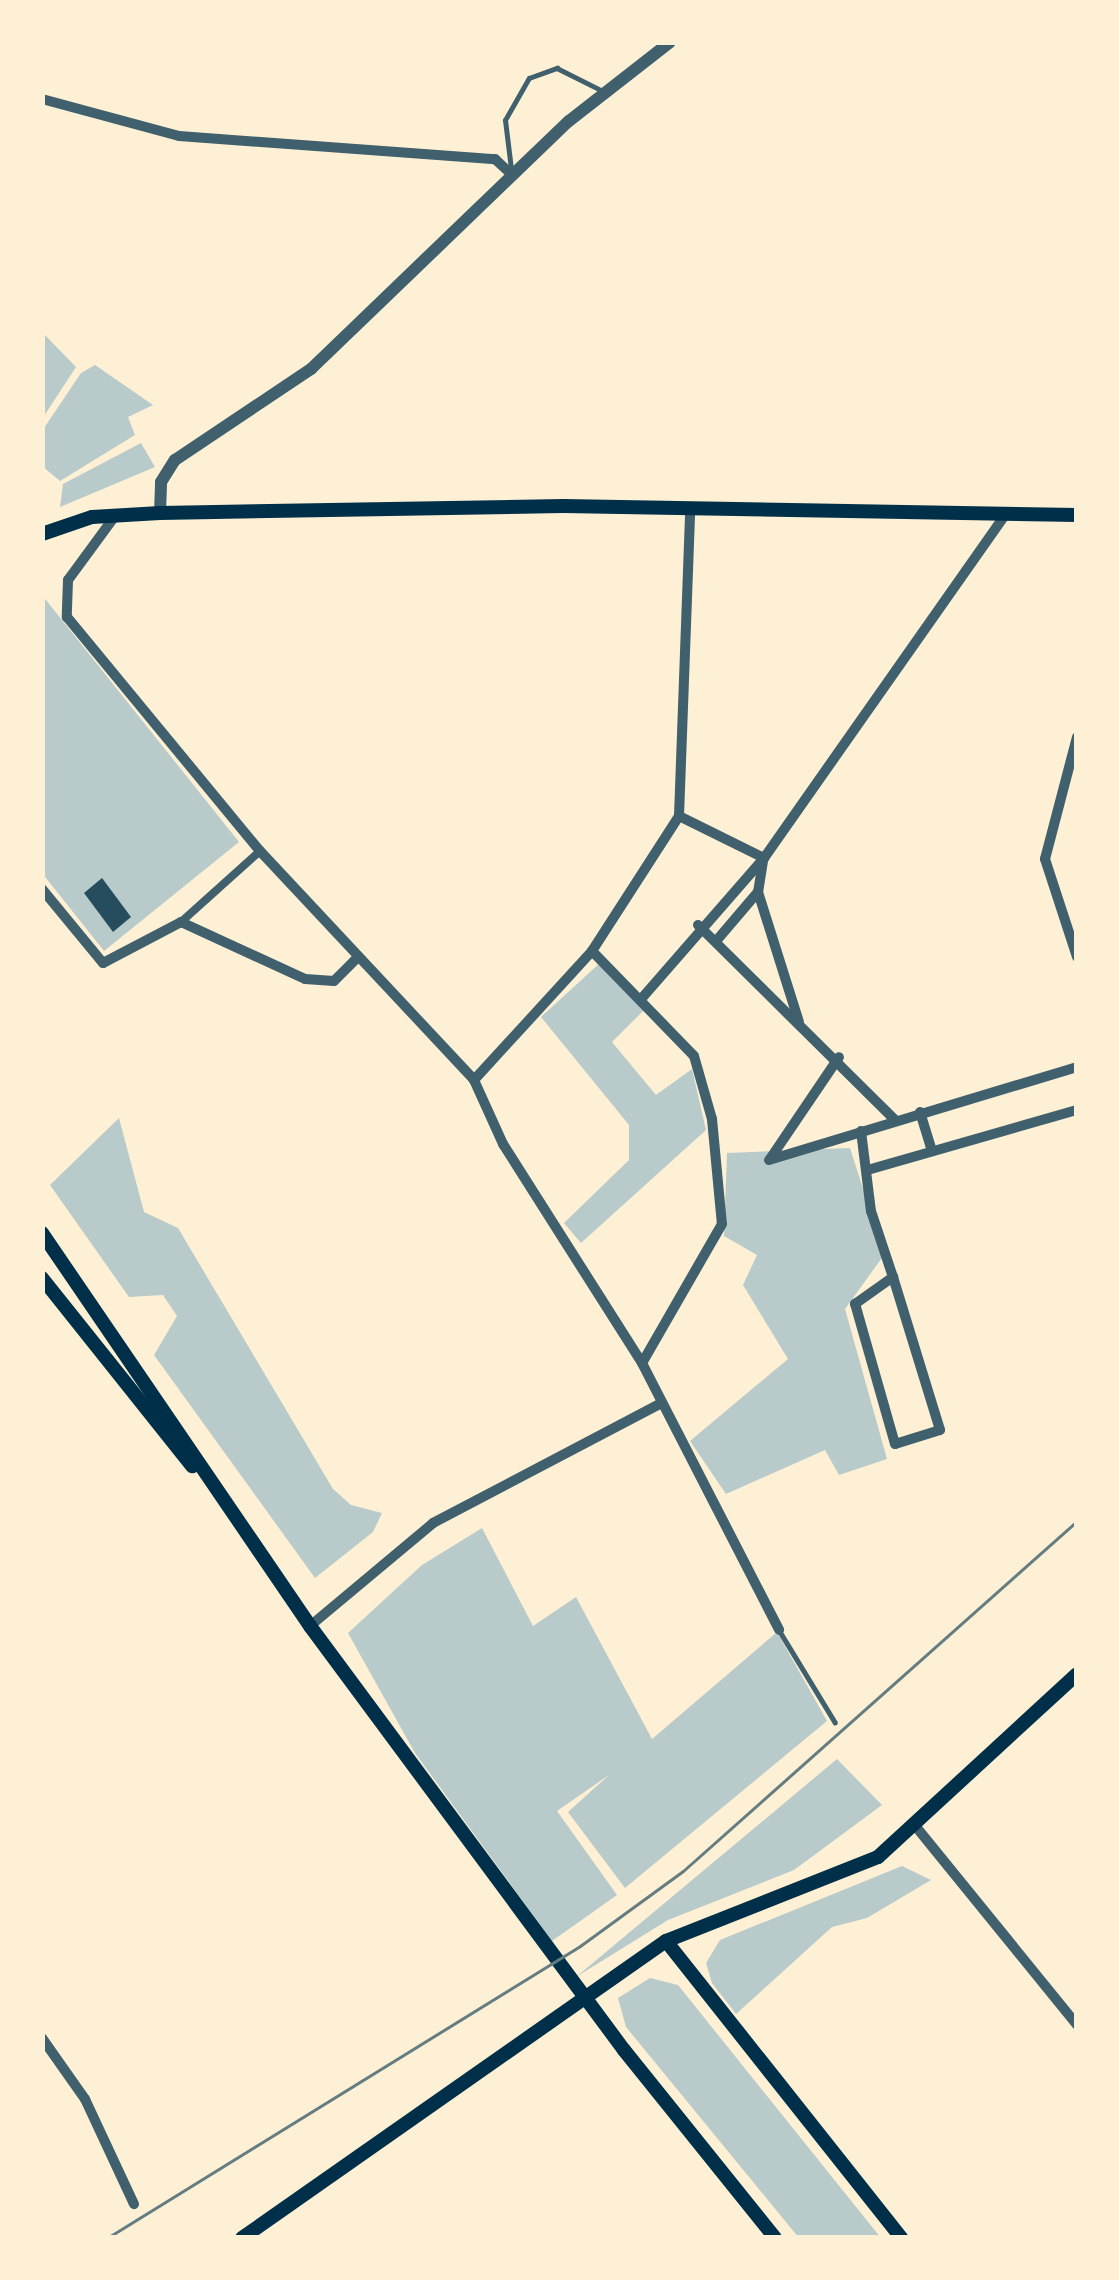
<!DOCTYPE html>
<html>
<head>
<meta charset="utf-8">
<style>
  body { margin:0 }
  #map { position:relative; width:1119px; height:2280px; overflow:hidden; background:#fdf0d5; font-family:"Archivo Narrow",sans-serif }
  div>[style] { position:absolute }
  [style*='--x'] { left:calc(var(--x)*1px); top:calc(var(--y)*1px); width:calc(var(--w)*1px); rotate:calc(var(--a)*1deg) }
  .green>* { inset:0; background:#b9caca }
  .building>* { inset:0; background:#264d5e }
  .service>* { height:4.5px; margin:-2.25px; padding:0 2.25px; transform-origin:2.25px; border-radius:2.25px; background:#3f606c }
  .pedestrian>* { height:8px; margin:-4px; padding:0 4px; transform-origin:4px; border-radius:4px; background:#3f606c }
  .minor>* { height:10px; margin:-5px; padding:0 5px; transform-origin:5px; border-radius:5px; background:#3f606c }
  .tertiary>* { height:12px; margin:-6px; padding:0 6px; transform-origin:6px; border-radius:6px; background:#3f606c }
  .secondary>* { height:14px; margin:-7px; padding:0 7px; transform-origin:7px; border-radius:7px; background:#003049 }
  .tram>* { height:3px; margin:-1.5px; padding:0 1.5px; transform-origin:1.5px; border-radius:1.5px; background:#657d81 }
  span { translate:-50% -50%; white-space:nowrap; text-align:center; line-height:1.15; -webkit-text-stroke:9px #fdf0d5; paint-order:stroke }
  .frame { position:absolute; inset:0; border:45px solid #fdf0d5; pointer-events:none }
</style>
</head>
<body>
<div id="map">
  <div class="green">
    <i style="clip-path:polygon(42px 332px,76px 367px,42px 419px)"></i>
    <i style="clip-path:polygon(95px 365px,153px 405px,128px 417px,135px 435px,60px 481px,42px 466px,42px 431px,81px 373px)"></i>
    <i style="clip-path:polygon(141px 443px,155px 467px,60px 507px,63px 484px)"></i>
    <i style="clip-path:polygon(42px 595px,239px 842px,104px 951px,42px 873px)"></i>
    <i style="clip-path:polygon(602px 961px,646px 1008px,612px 1042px,656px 1095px,692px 1069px,706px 1130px,581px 1243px,564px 1223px,629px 1160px,629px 1125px,541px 1017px)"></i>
    <i style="clip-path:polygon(119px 1118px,144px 1212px,178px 1228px,333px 1489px,351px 1505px,382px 1513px,373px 1532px,315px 1578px,154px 1355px,177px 1316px,163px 1295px,129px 1297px,50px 1185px)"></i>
    <i style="clip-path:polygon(850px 1148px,884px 1255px,845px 1309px,887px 1459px,839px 1475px,825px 1450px,726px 1494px,690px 1441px,788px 1359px,743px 1285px,757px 1255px,724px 1236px,727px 1153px)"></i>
    <i style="clip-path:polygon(482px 1528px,533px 1626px,576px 1597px,652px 1739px,777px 1632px,827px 1721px,625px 1888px,568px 1812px,609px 1775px,557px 1811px,617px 1895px,552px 1941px,415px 1753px,348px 1633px,422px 1565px)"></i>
    <i style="clip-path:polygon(837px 1759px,882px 1805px,794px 1870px,668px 1920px,576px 1977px)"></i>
    <i style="clip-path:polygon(902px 1866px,931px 1880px,867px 1918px,832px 1927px,736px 2014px,712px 1983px,706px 1963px,720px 1940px)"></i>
    <i style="clip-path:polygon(650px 1978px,678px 1985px,881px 2238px,799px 2238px,626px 2027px,618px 1998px)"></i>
  </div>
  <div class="building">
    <i style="clip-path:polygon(102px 878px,131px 917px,113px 932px,84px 893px)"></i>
  </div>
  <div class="service">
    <i style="--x:511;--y:169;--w:49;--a:-97"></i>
    <i style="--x:505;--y:120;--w:48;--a:-60.3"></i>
    <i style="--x:529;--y:78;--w:30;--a:-20"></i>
    <i style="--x:557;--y:68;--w:49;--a:26.6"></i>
    <i style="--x:779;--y:1630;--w:108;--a:58.7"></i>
  </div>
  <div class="pedestrian">
    <i style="--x:181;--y:922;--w:106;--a:-41.9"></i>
  </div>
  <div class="minor">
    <i style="--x:42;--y:99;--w:142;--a:15.1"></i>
    <i style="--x:179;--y:136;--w:317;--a:4.2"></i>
    <i style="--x:495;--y:159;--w:23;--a:43"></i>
    <i style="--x:115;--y:516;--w:79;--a:126.3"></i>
    <i style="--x:68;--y:580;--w:37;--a:92"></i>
    <i style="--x:67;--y:617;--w:303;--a:50.5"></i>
    <i style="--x:260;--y:851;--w:313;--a:46.9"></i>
    <i style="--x:474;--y:1080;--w:70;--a:65.6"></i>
    <i style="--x:503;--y:1144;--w:259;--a:57.6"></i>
    <i style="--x:642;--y:1363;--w:300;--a:62.8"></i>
    <i style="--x:1077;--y:737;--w:126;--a:104.7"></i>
    <i style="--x:1045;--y:859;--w:103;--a:71.9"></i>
    <i style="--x:679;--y:816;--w:95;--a:26.3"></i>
    <i style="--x:763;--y:861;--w:31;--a:99"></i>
    <i style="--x:758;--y:892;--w:136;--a:72.5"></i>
    <i style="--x:42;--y:889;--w:96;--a:50.5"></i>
    <i style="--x:103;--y:963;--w:88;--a:-27.7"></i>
    <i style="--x:181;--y:922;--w:136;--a:24.7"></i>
    <i style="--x:305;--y:979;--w:29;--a:4"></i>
    <i style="--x:334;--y:981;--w:34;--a:-45"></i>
    <i style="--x:698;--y:925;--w:277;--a:44.7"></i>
    <i style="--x:717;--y:940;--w:63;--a:-49.5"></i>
    <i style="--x:592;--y:951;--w:146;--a:45.8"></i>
    <i style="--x:694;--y:1056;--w:66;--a:74.1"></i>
    <i style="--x:712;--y:1119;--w:105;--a:84.6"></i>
    <i style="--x:722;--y:1224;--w:160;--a:119.9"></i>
    <i style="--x:642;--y:998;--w:186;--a:-48.9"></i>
    <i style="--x:764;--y:858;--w:416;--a:-54.9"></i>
    <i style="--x:474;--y:1080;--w:175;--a:-47.5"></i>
    <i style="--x:592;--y:951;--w:161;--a:-57.2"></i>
    <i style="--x:679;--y:816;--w:307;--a:-87.9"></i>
    <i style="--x:920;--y:1112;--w:41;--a:72.9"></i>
    <i style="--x:861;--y:1131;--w:81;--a:82.9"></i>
    <i style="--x:871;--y:1211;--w:70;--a:71.6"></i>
    <i style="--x:893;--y:1277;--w:160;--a:72.9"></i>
    <i style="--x:940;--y:1430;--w:47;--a:162.7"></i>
    <i style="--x:895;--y:1444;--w:146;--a:-105.9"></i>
    <i style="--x:855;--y:1304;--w:47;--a:-35.4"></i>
    <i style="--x:770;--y:1159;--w:123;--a:-55.9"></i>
    <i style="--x:769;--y:1160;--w:322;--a:-16.8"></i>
    <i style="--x:871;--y:1169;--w:214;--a:-16"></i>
    <i style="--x:310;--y:1626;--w:160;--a:-39.9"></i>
    <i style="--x:433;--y:1523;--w:256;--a:-27.7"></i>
    <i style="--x:917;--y:1828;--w:254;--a:50.9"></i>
    <i style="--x:42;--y:2038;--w:75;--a:54.8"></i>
    <i style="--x:85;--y:2099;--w:116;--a:65"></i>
  </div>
  <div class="tertiary">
    <i style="--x:160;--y:513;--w:31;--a:-88"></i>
    <i style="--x:161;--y:482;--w:26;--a:-58"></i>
    <i style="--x:175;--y:460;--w:164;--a:-33.8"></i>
    <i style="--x:311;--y:369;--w:358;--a:-43.9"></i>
    <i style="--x:569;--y:121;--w:128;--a:-38"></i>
  </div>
  <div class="secondary">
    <i style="--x:42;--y:534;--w:53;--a:-18.8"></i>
    <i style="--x:92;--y:517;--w:68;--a:-3.4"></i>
    <i style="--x:160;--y:513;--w:403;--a:-1"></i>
    <i style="--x:563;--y:506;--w:514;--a:1"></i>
    <i style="--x:42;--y:1233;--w:476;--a:55.7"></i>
    <i style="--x:310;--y:1626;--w:528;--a:53.48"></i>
    <i style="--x:624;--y:2050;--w:241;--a:51.2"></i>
    <i style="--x:42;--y:1278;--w:241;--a:51.4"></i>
    <i style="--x:666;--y:1941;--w:379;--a:51.6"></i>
    <i style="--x:242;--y:2238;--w:518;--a:-35.01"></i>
    <i style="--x:666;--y:1941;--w:228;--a:-21.6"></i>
    <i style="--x:878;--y:1857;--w:270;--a:-42.6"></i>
  </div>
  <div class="tram">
    <i style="--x:107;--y:2238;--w:556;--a:-31.69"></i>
    <i style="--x:580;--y:1946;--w:127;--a:-36.1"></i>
    <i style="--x:683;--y:1871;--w:527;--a:-41.62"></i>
  </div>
  <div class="frame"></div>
</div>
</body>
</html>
